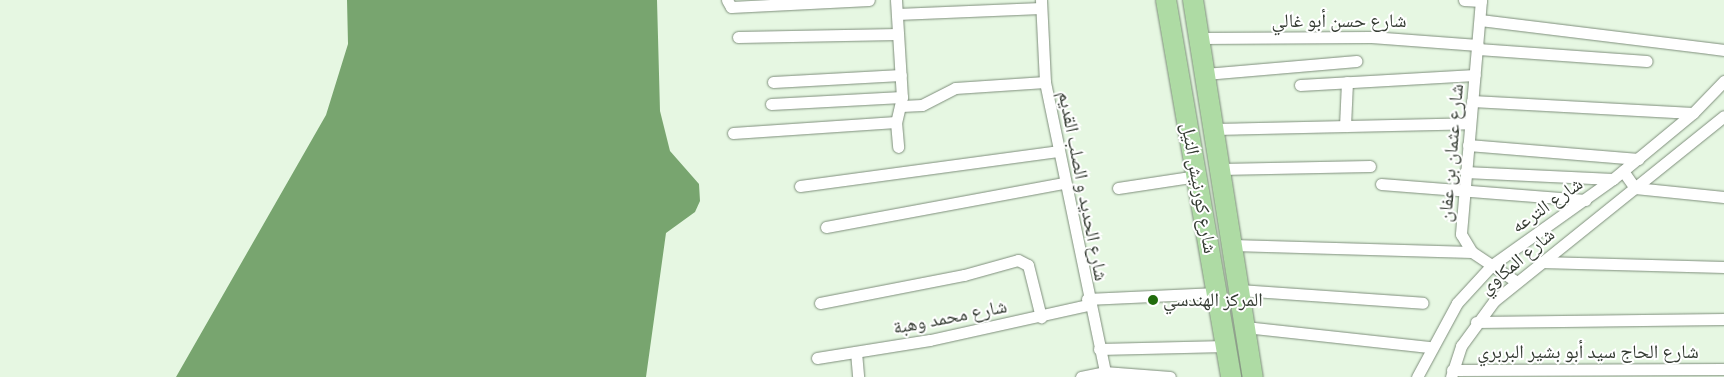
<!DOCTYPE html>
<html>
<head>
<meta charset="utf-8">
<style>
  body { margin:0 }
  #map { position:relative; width:1724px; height:377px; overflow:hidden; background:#e6f7e2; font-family:Cabin,"Noto Naskh Arabic",sans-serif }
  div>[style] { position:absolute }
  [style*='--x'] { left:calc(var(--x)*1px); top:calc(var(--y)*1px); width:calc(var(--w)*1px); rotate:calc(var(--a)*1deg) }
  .water>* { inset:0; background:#78a56f }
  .roads { filter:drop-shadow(0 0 1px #7e8e7b) drop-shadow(0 0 1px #7e8e7b) }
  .minor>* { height:11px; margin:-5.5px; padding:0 5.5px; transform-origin:5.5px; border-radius:5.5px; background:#fff }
  .trunk>* { height:20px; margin:-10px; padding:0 10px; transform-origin:10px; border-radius:10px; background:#aedba4 }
  .dots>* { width:14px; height:14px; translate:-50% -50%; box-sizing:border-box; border:2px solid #fff; border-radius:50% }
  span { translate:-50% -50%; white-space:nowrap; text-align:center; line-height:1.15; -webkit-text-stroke:4px #fff; paint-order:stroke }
  .street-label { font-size:19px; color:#343b32 }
  .poi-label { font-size:19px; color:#343b32 }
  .left { translate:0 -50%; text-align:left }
</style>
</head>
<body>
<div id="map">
  <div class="water">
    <i style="clip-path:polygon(347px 0,657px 0,660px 111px,670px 151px,699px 184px,700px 201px,695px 212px,666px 233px,646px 377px,176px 377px,326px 115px,348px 44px)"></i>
  </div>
  <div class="roads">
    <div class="minor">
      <i style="--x:727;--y:0;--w:8;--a:60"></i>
      <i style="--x:731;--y:7;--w:138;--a:-2.9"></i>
      <i style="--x:896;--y:0;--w:97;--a:86.5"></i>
      <i style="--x:902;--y:97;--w:26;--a:103"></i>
      <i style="--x:896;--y:122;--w:25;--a:85"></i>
      <i style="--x:1041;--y:0;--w:82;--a:87.2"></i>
      <i style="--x:1045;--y:82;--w:301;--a:78.3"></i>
      <i style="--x:1464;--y:0;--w:17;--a:3"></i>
      <i style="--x:1481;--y:0;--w:235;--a:94.9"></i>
      <i style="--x:1461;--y:234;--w:21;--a:59"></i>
      <i style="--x:1472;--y:252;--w:54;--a:33.7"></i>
      <i style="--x:897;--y:14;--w:144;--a:-2.4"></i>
      <i style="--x:1480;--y:20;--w:246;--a:7"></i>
      <i style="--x:738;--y:37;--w:160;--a:-1.1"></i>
      <i style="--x:1199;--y:38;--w:172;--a:-0.3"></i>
      <i style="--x:1371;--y:37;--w:107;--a:4.3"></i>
      <i style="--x:1478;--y:49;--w:169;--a:4.1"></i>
      <i style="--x:1205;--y:74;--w:152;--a:-4.9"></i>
      <i style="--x:773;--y:82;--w:128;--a:-3.1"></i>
      <i style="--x:1300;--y:85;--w:175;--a:-3.3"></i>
      <i style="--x:1472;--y:101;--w:221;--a:3.1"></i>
      <i style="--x:771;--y:104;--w:131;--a:-3.1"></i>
      <i style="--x:901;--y:106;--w:21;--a:-3"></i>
      <i style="--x:922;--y:105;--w:37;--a:-27"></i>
      <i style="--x:955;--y:88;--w:90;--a:-3.8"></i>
      <i style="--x:1345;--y:126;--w:44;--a:-87.4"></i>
      <i style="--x:1214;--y:129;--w:256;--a:-1.3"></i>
      <i style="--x:733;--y:133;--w:163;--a:-3.9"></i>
      <i style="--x:1468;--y:145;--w:171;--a:4.7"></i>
      <i style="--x:1220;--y:169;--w:150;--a:-1.1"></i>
      <i style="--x:1623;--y:171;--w:21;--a:55"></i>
      <i style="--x:1635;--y:188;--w:89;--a:5.8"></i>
      <i style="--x:1465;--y:172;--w:148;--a:2.7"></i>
      <i style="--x:1381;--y:184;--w:205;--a:4.5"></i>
      <i style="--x:800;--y:186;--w:260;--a:-7.7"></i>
      <i style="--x:1118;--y:188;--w:80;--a:-8.6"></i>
      <i style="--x:826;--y:227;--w:242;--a:-10.5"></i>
      <i style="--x:1232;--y:245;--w:240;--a:1.7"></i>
      <i style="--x:1541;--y:262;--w:183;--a:1.6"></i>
      <i style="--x:1239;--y:290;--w:184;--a:4"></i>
      <i style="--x:1087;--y:299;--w:130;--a:-2.6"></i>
      <i style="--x:820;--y:303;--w:147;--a:-11"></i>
      <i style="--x:964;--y:275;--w:56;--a:-15.5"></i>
      <i style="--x:1018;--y:260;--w:11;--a:27"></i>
      <i style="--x:1028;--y:265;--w:54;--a:76"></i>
      <i style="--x:1476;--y:322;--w:248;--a:-0.7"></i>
      <i style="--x:1245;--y:327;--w:185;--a:6.2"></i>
      <i style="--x:1099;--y:349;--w:127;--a:-1.4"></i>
      <i style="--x:856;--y:352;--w:25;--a:85"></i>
      <i style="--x:817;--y:358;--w:114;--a:-9.1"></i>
      <i style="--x:930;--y:340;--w:162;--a:-12.5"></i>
      <i style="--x:1452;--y:370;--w:272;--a:-0.2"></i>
      <i style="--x:1081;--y:377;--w:24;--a:-12"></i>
      <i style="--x:1104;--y:372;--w:66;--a:4.3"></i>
      <i style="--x:1417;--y:377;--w:84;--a:-61.6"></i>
      <i style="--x:1457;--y:303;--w:52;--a:-47.4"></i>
      <i style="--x:1492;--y:265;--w:148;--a:-35.4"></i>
      <i style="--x:1613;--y:179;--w:104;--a:-39.5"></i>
      <i style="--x:1693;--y:113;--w:45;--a:-45.9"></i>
      <i style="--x:1451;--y:377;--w:33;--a:-72"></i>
      <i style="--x:1461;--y:346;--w:56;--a:-53.7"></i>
      <i style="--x:1494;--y:301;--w:295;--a:-38.8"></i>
    </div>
    <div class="trunk">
      <i style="--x:1166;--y:0;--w:383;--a:80.2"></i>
      <i style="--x:1193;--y:0;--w:382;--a:81"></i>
    </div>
  </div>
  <div class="dots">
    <i style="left:1153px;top:300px;background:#216c0c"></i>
  </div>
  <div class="street-label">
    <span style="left:1339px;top:21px">شارع حسن أبو غالي</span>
    <span style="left:1451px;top:153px;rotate:-85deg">شارع عثمان بن عفان</span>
    <span style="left:1083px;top:186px;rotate:79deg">شارع الحديد و الصلب القديم</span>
    <span style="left:1199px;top:188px;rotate:80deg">شارع كورنيش النيل</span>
    <span style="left:1547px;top:205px;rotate:-35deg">شارع الترعه</span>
    <span style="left:1517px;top:261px;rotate:-40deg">شارع المكاوي</span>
    <span style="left:950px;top:317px;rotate:-11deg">شارع محمد وهبة</span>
    <span style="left:1588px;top:352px">شارع الحاج سيد أبو بشير البربري</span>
  </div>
  <div class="poi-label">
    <span class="left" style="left:1163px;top:300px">المركز الهندسي</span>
  </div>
</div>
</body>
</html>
